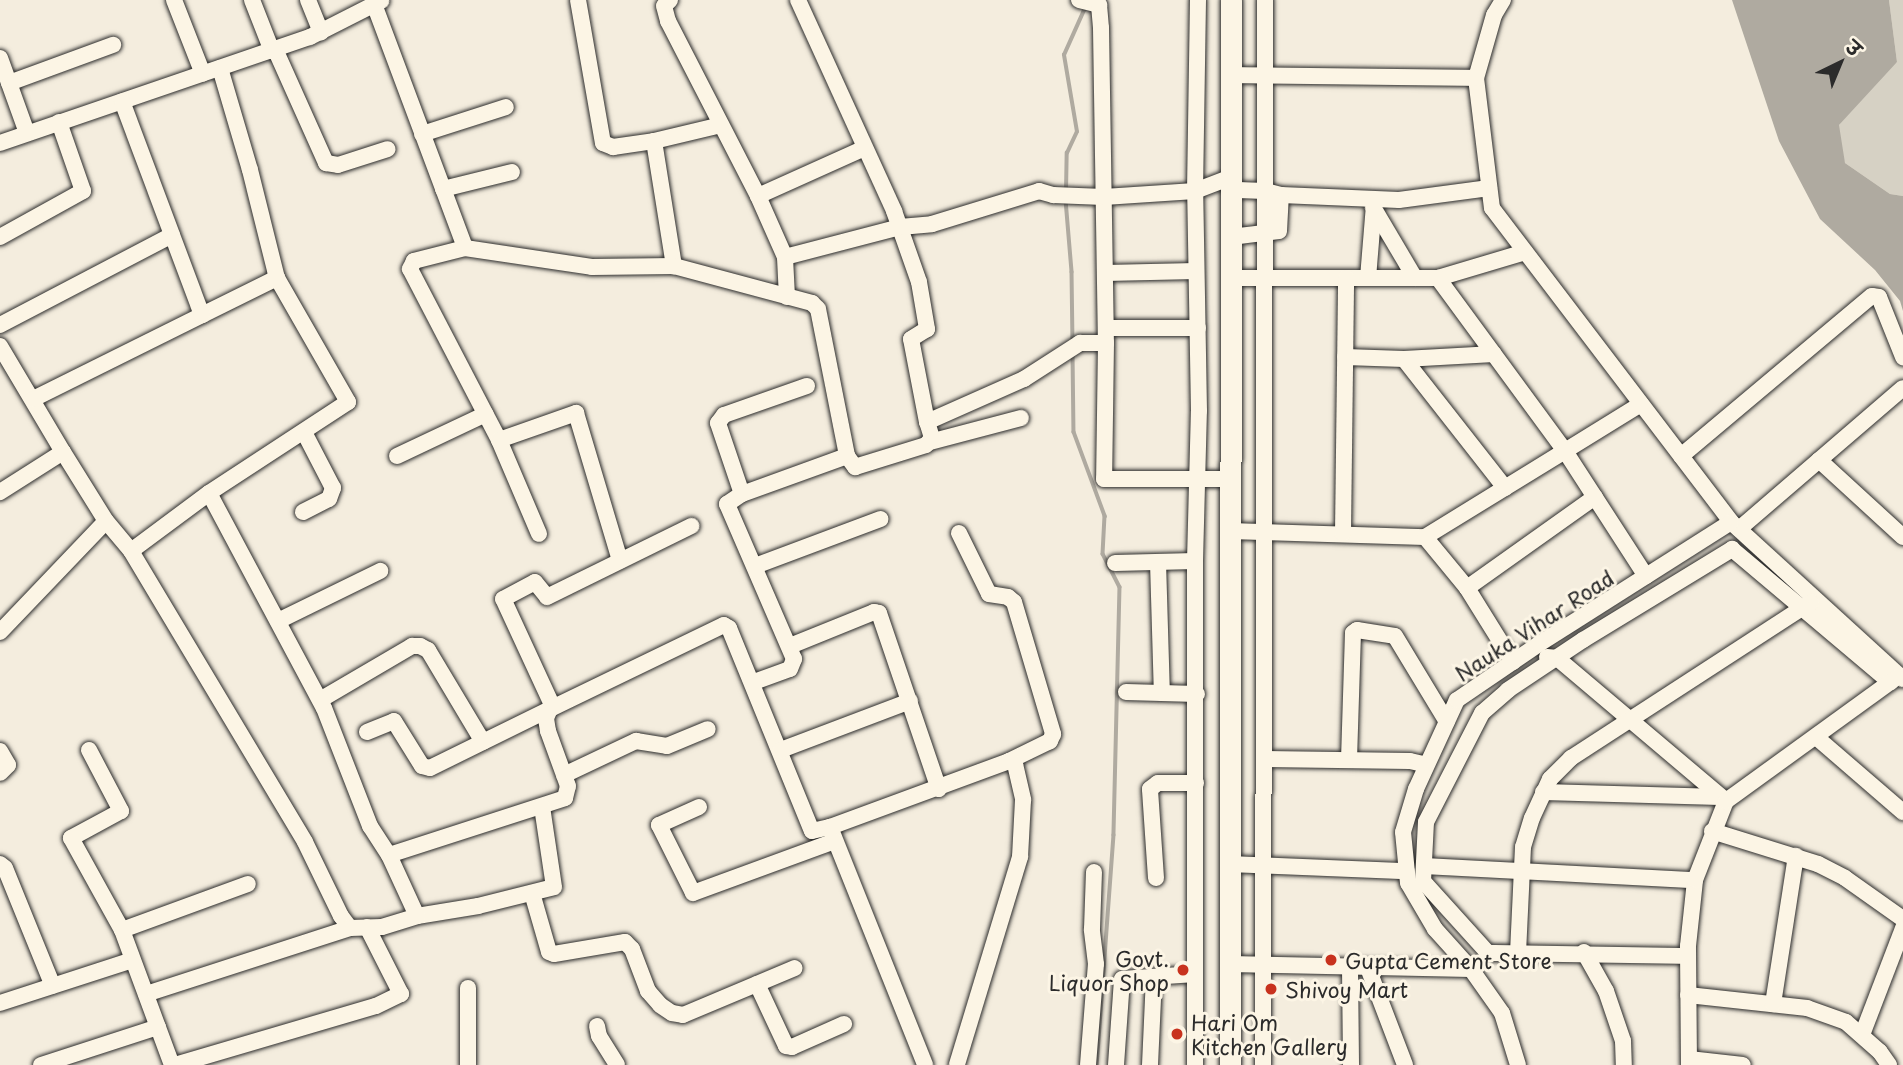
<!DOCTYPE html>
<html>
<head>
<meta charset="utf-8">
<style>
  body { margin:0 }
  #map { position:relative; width:1903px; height:1065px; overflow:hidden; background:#f4edde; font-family:"Playpen Sans","Playpen Sans Deva",sans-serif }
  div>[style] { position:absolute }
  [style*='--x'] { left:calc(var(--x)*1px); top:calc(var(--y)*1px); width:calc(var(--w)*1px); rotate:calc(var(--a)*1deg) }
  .green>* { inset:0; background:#d6d1c4 }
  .water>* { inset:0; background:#afaaa0 }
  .stream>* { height:3.5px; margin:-1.75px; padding:0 1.75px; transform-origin:1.75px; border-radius:1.75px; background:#afaaa0 }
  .roads { filter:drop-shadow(0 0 2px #2b2b2b) drop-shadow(0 0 2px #2b2b2b) }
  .minor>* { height:16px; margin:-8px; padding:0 8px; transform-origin:8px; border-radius:8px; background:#fcf5e5 }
  .major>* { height:21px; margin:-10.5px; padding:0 10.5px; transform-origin:10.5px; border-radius:10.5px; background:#fcf5e5 }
  .dots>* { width:19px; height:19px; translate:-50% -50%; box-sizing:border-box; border:4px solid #fcf5e5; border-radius:50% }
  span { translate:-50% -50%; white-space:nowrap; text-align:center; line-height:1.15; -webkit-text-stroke:6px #fcf5e5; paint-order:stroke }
  .street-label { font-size:21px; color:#2b2b2b }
  .poi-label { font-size:21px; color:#2b2b2b }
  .right { translate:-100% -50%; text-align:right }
  .left { translate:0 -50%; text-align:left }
  .north { position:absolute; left:1805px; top:28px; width:70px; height:70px; -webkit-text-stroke:5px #fcf5e5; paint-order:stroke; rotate:43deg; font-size:19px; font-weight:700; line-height:28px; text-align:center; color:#2b2b2b }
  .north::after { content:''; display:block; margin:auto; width:24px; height:32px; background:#2b2b2b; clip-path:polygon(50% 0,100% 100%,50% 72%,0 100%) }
</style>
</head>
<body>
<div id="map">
  <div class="green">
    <i style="clip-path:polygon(1889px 0,1903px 0,1903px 196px,1890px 194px,1845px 163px,1836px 144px,1839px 125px,1867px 84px,1897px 62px)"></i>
  </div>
  <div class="water">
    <i style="clip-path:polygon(1732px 0,1889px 0,1897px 62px,1839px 125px,1845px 163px,1890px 194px,1903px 196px,1903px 311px,1900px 301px,1875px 270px,1820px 219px,1779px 141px)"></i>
  </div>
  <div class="stream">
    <i style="--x:1066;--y:192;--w:39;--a:-89"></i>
    <i style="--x:1067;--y:153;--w:23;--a:-65"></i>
    <i style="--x:1077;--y:132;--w:78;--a:-99.6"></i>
    <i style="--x:1064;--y:55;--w:51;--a:-65.9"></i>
    <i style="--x:1066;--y:200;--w:72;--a:85.2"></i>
    <i style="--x:1072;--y:272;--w:70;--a:89.2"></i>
    <i style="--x:1073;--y:353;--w:79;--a:89.3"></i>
    <i style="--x:1074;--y:432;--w:90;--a:69.7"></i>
    <i style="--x:1105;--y:516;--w:38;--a:93"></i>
    <i style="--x:1103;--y:554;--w:37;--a:63"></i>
    <i style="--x:1120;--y:587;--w:248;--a:91.4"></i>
    <i style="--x:1114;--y:835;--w:231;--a:94.2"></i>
  </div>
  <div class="roads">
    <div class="minor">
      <i style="--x:174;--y:0;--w:79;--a:68.6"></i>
      <i style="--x:252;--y:0;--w:55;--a:68.6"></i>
      <i style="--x:308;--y:0;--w:35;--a:68"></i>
      <i style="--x:578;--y:0;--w:145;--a:80.1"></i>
      <i style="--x:603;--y:143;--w:11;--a:22"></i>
      <i style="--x:613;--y:147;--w:41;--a:-8.3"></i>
      <i style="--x:654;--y:141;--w:127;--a:80.9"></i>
      <i style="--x:670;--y:0;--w:8;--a:135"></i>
      <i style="--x:664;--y:6;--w:16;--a:75"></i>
      <i style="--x:668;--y:21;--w:197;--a:62.8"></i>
      <i style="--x:798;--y:0;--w:232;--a:65.5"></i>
      <i style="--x:894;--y:211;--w:75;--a:70.6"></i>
      <i style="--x:919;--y:282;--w:48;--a:80.3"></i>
      <i style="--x:927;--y:329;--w:19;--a:148"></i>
      <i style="--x:911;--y:339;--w:85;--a:79.1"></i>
      <i style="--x:1079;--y:0;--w:21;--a:14"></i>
      <i style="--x:1099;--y:5;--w:23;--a:85"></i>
      <i style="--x:1101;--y:28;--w:315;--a:89.1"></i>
      <i style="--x:1106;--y:343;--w:136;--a:90.8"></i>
      <i style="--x:1104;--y:479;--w:126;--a:0"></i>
      <i style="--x:1503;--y:0;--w:17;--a:121"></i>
      <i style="--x:1494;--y:15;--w:66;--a:105.9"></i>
      <i style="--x:1476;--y:78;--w:131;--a:83"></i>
      <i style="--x:1492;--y:208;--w:395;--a:52.7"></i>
      <i style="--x:1731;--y:522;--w:233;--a:42.4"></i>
      <i style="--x:374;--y:4;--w:260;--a:69.5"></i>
      <i style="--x:465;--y:248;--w:128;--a:8.5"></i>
      <i style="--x:592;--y:267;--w:82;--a:-0.7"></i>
      <i style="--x:674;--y:266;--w:143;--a:15"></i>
      <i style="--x:812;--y:303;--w:8;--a:45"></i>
      <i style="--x:818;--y:309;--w:150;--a:78.8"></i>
      <i style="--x:275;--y:49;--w:125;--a:65.9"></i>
      <i style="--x:326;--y:163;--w:12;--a:9"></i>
      <i style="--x:338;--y:165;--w:52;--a:-17.7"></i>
      <i style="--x:0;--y:58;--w:80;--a:70.2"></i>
      <i style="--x:220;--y:68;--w:106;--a:73.6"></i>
      <i style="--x:250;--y:170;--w:111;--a:76"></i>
      <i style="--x:277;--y:278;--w:143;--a:60.2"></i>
      <i style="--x:348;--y:402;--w:166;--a:146.8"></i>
      <i style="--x:209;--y:493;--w:97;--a:143.4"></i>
      <i style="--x:131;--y:551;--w:339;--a:59.1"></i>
      <i style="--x:305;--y:842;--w:82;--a:64.1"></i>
      <i style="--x:341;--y:916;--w:15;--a:53"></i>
      <i style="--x:1232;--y:75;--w:244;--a:0.7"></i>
      <i style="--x:9;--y:83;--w:111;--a:-20.1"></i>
      <i style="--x:422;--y:134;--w:88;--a:-17.8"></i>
      <i style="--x:654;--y:141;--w:69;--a:-13.4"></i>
      <i style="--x:0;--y:143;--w:328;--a:-18.9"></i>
      <i style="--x:310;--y:37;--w:80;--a:-26.9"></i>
      <i style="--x:443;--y:189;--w:71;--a:-13.8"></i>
      <i style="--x:1281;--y:195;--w:118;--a:2.4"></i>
      <i style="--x:1399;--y:200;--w:91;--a:-7.6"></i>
      <i style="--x:1373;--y:207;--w:82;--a:59.4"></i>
      <i style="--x:0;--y:237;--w:95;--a:-29"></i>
      <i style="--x:83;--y:191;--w:73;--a:-109.2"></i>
      <i style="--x:1231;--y:237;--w:48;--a:-7.1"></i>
      <i style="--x:1279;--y:231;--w:36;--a:-87"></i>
      <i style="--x:1281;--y:195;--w:16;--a:-166"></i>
      <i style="--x:1265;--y:191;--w:34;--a:-178"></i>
      <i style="--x:465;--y:248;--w:53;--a:165.7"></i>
      <i style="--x:414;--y:261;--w:9;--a:117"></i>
      <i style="--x:410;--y:269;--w:193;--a:62.5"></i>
      <i style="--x:499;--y:440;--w:102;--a:66.9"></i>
      <i style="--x:785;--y:257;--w:119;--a:-14.6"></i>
      <i style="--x:900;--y:227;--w:32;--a:-5"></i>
      <i style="--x:932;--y:224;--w:112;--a:-17.1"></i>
      <i style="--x:1039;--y:191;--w:15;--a:16"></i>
      <i style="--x:1053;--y:195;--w:51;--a:2.2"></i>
      <i style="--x:1104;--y:197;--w:91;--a:-3.8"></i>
      <i style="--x:1195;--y:191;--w:39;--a:-21"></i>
      <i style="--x:1105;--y:273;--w:91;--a:-1.3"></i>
      <i style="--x:1231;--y:278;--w:207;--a:0"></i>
      <i style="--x:1438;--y:278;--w:91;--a:-16.6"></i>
      <i style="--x:1368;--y:278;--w:73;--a:-85.3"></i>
      <i style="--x:787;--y:297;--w:40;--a:-92.9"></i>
      <i style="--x:785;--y:257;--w:67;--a:-113.9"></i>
      <i style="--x:758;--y:196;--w:117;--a:-24.2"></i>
      <i style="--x:202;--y:315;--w:84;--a:-26.3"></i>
      <i style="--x:0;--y:325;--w:194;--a:-27.6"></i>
      <i style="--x:1106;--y:328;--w:92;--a:0"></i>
      <i style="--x:0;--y:346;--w:123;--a:59.3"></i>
      <i style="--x:63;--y:452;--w:75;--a:147.6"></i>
      <i style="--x:1345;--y:357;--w:59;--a:1.9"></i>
      <i style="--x:1404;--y:359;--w:90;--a:-3.2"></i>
      <i style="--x:1404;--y:359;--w:164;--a:51.9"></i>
      <i style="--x:33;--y:399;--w:189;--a:-26.4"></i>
      <i style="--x:202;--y:315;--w:228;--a:-110.5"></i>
      <i style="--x:1641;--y:404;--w:89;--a:148.3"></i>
      <i style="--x:1565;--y:451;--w:149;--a:57.1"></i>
      <i style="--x:499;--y:440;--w:82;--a:-19.3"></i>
      <i style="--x:576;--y:413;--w:154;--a:73.4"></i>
      <i style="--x:930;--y:442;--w:94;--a:-14.8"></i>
      <i style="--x:63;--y:452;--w:81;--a:58.1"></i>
      <i style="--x:106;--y:521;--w:39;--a:50"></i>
      <i style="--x:397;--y:456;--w:98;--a:-25.3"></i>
      <i style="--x:1681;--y:456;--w:249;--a:-40"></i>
      <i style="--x:1872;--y:296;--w:7;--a:8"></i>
      <i style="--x:1879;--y:297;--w:65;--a:68.2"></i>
      <i style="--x:1819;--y:460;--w:114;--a:42.5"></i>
      <i style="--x:209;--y:493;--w:244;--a:61.9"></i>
      <i style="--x:324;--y:708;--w:127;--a:68.7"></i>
      <i style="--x:370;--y:826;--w:35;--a:57"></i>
      <i style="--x:389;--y:855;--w:185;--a:-17.9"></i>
      <i style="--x:565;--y:798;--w:12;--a:-76"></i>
      <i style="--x:568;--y:786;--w:59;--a:-110"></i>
      <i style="--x:548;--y:731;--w:13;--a:-99"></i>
      <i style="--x:546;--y:718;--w:10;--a:-66"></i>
      <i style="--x:550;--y:709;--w:193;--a:-25.8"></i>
      <i style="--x:724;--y:625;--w:6;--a:31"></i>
      <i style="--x:729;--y:628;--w:219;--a:67.8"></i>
      <i style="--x:812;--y:831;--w:18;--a:-13"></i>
      <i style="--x:830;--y:827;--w:256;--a:68.2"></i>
      <i style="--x:742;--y:494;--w:112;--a:-19.9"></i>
      <i style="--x:847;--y:456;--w:14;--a:54"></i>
      <i style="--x:855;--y:467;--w:74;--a:-17.2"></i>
      <i style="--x:926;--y:445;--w:9;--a:-49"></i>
      <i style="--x:932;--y:438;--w:17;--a:-107"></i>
      <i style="--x:927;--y:422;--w:106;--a:-23.9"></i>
      <i style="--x:1024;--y:379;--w:67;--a:-32.7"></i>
      <i style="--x:1080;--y:343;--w:26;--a:0"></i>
      <i style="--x:303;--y:512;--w:29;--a:-27"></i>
      <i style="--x:329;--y:499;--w:12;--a:-70"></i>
      <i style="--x:333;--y:488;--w:63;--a:-117.4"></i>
      <i style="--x:1739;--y:529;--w:216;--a:-40.7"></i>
      <i style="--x:1230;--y:531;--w:195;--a:1.8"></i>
      <i style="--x:1425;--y:537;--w:164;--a:-31.6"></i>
      <i style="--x:1565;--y:451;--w:215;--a:-126.3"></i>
      <i style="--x:959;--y:533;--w:68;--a:63.8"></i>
      <i style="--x:989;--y:594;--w:19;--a:9"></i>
      <i style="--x:1008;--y:597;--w:8;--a:40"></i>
      <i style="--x:1014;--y:602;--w:138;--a:73.5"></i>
      <i style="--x:1053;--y:734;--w:8;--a:113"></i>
      <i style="--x:1050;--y:741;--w:46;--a:154"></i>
      <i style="--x:1343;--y:533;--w:255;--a:-89.3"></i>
      <i style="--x:1425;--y:537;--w:66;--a:50.5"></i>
      <i style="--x:1467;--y:588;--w:87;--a:58.1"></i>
      <i style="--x:1158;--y:562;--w:131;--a:88.3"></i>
      <i style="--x:1115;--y:563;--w:80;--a:-1.4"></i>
      <i style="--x:755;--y:566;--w:134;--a:-20.5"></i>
      <i style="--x:1467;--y:588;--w:157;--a:-35.4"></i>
      <i style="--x:278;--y:621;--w:114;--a:-26.1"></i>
      <i style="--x:0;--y:632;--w:153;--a:-46.3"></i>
      <i style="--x:790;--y:646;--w:91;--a:-22"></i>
      <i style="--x:874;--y:612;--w:5;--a:11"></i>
      <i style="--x:879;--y:613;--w:186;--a:71.2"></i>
      <i style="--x:1547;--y:657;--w:10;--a:6"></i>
      <i style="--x:1557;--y:658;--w:221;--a:40.2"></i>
      <i style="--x:754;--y:682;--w:38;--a:-20"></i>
      <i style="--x:790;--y:669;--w:11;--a:-68"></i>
      <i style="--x:794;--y:659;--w:169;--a:-113.4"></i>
      <i style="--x:727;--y:504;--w:18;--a:-34"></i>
      <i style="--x:742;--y:494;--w:75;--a:-108.7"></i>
      <i style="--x:718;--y:423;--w:10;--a:-53"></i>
      <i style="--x:724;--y:415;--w:88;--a:-19.3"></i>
      <i style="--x:1126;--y:692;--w:71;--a:1.6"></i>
      <i style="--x:320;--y:700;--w:107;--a:-30.4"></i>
      <i style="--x:412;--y:646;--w:8;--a:0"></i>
      <i style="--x:420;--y:646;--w:9;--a:27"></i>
      <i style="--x:428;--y:650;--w:107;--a:59.1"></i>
      <i style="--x:553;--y:707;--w:119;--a:-114.8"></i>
      <i style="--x:503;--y:599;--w:36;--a:-28"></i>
      <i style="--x:535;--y:582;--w:19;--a:51"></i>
      <i style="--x:547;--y:597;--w:161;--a:-26.2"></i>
      <i style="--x:367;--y:732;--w:29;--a:-22"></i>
      <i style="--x:394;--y:721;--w:53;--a:58.1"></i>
      <i style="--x:422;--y:766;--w:8;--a:14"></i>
      <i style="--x:430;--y:768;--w:134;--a:-26.2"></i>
      <i style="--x:1816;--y:737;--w:115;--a:40.8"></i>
      <i style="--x:89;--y:750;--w:69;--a:62.3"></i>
      <i style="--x:121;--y:811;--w:57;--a:151.6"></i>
      <i style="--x:71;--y:838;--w:105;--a:61"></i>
      <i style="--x:122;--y:930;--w:144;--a:69.7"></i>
      <i style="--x:781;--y:750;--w:138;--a:-20.8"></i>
      <i style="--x:0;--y:751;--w:16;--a:60"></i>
      <i style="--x:8;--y:765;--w:11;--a:135"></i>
      <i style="--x:1265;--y:759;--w:145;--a:0.8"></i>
      <i style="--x:1410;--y:761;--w:17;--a:13"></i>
      <i style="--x:1349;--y:760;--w:127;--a:-88.2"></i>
      <i style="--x:1353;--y:633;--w:5;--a:-37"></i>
      <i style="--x:1357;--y:630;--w:38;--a:9"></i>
      <i style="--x:1395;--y:636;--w:100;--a:58.8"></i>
      <i style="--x:564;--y:775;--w:80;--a:-25.3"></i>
      <i style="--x:636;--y:741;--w:31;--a:9"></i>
      <i style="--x:667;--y:746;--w:44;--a:-22.5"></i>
      <i style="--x:1543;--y:792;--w:177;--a:1.6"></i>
      <i style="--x:699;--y:807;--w:44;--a:155.8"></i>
      <i style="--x:659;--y:825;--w:76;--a:63.4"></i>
      <i style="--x:693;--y:893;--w:151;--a:-20.1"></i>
      <i style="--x:830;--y:827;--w:191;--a:-20.2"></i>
      <i style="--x:1009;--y:761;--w:7;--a:27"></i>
      <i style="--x:1015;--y:764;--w:37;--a:77"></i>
      <i style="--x:1023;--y:800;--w:57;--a:93"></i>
      <i style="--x:1020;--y:857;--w:217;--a:106.9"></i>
      <i style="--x:1712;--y:831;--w:111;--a:17.3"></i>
      <i style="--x:1818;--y:864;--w:30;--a:27"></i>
      <i style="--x:1845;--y:878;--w:71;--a:35.3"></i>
      <i style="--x:0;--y:864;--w:6;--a:39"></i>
      <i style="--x:5;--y:868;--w:127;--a:67.9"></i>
      <i style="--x:1229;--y:864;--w:178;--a:2.3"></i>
      <i style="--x:1424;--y:866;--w:271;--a:3"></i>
      <i style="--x:1156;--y:878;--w:89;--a:-93.9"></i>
      <i style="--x:1150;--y:789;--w:10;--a:-37"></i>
      <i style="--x:1158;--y:783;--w:38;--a:0"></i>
      <i style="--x:532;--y:893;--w:61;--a:73.9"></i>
      <i style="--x:549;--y:952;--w:5;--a:22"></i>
      <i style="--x:554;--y:954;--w:72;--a:-9.6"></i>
      <i style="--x:625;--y:942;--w:10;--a:45"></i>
      <i style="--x:632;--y:949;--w:45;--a:69.1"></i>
      <i style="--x:648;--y:991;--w:18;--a:49"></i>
      <i style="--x:660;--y:1005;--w:14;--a:34"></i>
      <i style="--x:672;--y:1013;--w:11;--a:10"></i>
      <i style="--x:683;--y:1015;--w:121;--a:-22.8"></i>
      <i style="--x:417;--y:916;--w:62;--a:-9.3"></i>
      <i style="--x:478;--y:906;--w:78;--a:-14"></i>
      <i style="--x:554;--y:887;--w:81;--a:-98.5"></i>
      <i style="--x:122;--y:930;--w:134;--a:-20.1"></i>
      <i style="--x:1584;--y:952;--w:45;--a:60.6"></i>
      <i style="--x:1606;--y:991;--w:53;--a:71.2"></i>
      <i style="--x:1623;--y:1041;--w:24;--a:88"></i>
      <i style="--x:1518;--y:953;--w:106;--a:-87.3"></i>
      <i style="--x:1523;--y:847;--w:30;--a:-73"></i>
      <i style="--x:1532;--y:818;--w:43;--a:-65.2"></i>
      <i style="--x:1550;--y:779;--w:30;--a:-45"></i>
      <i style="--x:1571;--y:758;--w:286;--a:-33"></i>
      <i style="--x:1688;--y:956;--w:200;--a:-179.1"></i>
      <i style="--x:1488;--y:953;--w:97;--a:-132.1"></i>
      <i style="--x:1423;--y:881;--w:59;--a:-87.1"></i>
      <i style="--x:1426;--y:822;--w:123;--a:-62.8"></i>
      <i style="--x:1482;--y:713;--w:35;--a:-41"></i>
      <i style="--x:1508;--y:690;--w:90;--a:-33.7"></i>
      <i style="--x:1583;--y:640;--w:175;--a:-31.4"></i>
      <i style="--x:1732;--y:549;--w:207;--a:40.1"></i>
      <i style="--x:1229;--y:964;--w:242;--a:1.2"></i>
      <i style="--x:1471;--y:969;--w:4;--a:-45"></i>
      <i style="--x:1350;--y:968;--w:97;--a:89.4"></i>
      <i style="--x:1368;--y:968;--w:104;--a:69.1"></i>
      <i style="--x:757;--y:984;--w:68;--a:64.9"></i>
      <i style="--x:786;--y:1046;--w:6;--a:9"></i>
      <i style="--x:792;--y:1047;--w:57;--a:-23.9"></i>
      <i style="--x:146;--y:994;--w:214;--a:-17.9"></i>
      <i style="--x:350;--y:928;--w:32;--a:-2"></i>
      <i style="--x:382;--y:927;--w:37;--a:-17"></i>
      <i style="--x:417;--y:916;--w:67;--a:-114.7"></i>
      <i style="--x:1688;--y:995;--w:120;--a:6.2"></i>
      <i style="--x:1807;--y:1008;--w:41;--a:19.7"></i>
      <i style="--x:1846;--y:1022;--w:45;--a:41.4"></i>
      <i style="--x:1880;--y:1052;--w:16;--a:55"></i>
      <i style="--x:0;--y:1003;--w:139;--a:-18"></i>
      <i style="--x:1773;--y:1004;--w:150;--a:-81.2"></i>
      <i style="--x:597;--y:1026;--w:10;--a:79"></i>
      <i style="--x:599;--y:1036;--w:34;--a:58"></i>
      <i style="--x:1862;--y:1035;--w:115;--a:-69"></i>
      <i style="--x:1689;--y:1059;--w:54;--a:6.3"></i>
      <i style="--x:41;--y:1065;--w:123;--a:-18"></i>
      <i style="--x:175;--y:1065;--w:209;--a:-16.4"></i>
      <i style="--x:376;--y:1006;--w:28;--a:-26"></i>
      <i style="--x:401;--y:994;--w:75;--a:-116.9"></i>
      <i style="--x:468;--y:1065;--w:77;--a:-90"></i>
      <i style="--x:1088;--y:1065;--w:101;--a:-85.5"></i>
      <i style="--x:1096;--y:964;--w:35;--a:-97"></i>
      <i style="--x:1092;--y:929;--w:57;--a:-88"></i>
      <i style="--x:1116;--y:1065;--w:86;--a:-86"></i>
      <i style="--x:1122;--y:979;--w:73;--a:-3.9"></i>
      <i style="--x:1150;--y:1065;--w:87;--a:-87.4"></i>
      <i style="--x:1195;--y:1065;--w:504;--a:-90"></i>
      <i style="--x:1195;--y:561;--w:150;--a:-88.5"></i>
      <i style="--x:1199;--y:411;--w:220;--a:-91"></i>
      <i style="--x:1195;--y:191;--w:191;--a:-89.1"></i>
      <i style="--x:1263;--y:1065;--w:1065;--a:-89.89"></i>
      <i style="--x:1518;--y:1065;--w:54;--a:-107.1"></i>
      <i style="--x:1502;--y:1013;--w:54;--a:-125.2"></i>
      <i style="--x:1471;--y:969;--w:54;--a:-132"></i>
      <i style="--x:1435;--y:929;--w:53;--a:-120.4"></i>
      <i style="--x:1408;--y:883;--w:51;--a:-95.6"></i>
      <i style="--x:1403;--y:832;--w:45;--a:-73.2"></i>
      <i style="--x:1416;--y:789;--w:98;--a:-65.3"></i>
      <i style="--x:1457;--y:700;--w:99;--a:-34.3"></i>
      <i style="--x:1539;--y:644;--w:227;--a:-32.4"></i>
      <i style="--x:1689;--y:1065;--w:119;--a:-90.5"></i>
      <i style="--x:1688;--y:946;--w:66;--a:-83.9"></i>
      <i style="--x:1695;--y:880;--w:85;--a:-68.6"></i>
      <i style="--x:1726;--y:801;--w:211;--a:-35.9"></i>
    </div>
    <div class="major">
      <i style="--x:1230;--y:1065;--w:1065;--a:-89.95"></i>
    </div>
  </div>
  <div class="dots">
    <i style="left:1331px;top:960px;background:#c8321e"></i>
    <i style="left:1183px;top:970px;background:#c8321e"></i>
    <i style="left:1271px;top:989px;background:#c8321e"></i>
    <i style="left:1177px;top:1034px;background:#c8321e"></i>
  </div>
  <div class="street-label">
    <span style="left:1534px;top:625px;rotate:-33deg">Nauka Vihar Road</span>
  </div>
  <div class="poi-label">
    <span class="right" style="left:1169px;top:970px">Govt.<br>Liquor Shop</span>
    <span class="left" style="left:1345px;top:960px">Gupta Cement Store</span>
    <span class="left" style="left:1285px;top:989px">Shivoy Mart</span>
    <span class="left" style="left:1191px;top:1034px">Hari Om<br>Kitchen Gallery</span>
  </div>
  <div class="north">उ</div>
</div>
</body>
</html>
